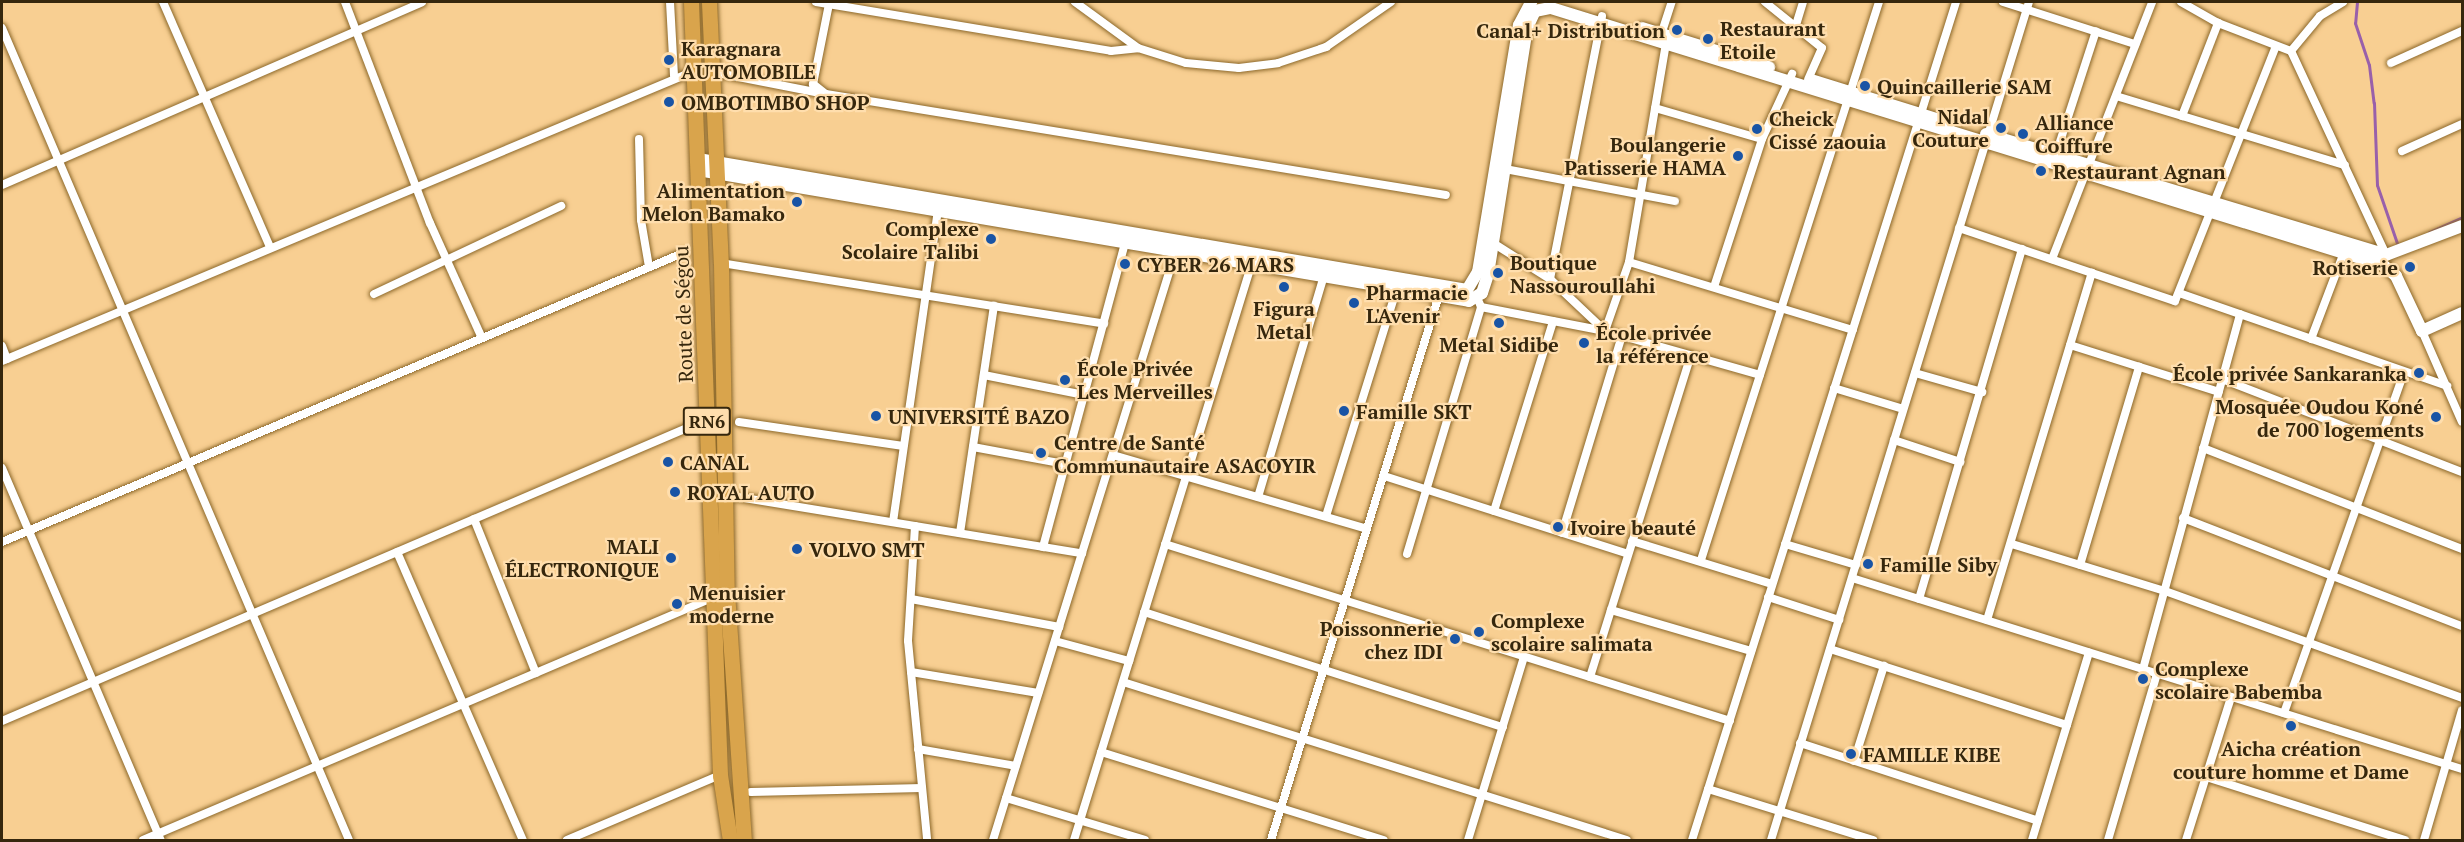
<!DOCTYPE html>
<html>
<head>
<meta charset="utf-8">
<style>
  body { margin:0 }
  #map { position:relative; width:2464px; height:842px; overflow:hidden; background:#f8cf92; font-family:"PT Serif",serif }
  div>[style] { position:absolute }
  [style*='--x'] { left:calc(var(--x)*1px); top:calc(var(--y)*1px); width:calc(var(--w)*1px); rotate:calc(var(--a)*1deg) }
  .stream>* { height:3px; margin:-1.5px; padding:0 1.5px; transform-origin:1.5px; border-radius:1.5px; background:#9960aa }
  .roads { filter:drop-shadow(0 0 2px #8c682a) drop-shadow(0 0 2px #8c682a) }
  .street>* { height:8px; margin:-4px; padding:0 4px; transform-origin:4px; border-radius:4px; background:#fff }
  .secondary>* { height:12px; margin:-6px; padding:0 6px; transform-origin:6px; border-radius:6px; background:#fff }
  .highway>* { height:15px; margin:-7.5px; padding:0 7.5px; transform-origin:7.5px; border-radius:7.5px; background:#d9a44c }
  .dots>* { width:16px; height:16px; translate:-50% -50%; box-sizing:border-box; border:3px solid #ffdead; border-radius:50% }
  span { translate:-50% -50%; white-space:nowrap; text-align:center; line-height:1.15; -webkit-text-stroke:4.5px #ffdead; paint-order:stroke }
  .shield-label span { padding:2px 4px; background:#ffdead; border:2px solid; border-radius:4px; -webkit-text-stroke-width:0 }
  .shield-label { font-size:18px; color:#36270d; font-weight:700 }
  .poi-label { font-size:20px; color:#36270d; font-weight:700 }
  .left { translate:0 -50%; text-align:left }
  .right { translate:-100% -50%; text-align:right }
  .street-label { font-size:20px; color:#36270d }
  .frame { position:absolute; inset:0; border:3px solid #36270d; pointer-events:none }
</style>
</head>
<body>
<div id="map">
  <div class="stream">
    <i style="--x:2357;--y:2;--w:21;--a:95"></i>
    <i style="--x:2355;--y:23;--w:44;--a:71.6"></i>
    <i style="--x:2369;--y:65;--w:38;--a:83"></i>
    <i style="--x:2374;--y:103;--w:82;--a:87.9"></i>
    <i style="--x:2377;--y:185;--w:65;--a:71"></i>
    <i style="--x:2429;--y:232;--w:36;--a:-24"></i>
  </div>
  <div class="roads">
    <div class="street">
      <i style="--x:163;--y:2;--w:267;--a:66.4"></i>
      <i style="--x:345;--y:2;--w:237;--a:69"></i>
      <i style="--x:430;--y:223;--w:126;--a:65.7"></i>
      <i style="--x:670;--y:2;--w:74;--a:86.9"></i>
      <i style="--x:816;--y:2;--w:299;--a:9.4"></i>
      <i style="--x:1111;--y:51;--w:27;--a:-6"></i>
      <i style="--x:1075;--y:2;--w:78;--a:36.1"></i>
      <i style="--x:1138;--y:48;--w:50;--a:17.4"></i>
      <i style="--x:1186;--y:63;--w:53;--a:5.4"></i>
      <i style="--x:1239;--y:68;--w:39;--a:-7"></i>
      <i style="--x:1278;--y:63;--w:51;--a:-18.4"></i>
      <i style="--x:1326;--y:47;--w:79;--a:-34.7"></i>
      <i style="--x:1765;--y:2;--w:73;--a:38.9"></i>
      <i style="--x:1822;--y:48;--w:34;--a:114"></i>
      <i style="--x:2003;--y:2;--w:139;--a:17.7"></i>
      <i style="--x:2181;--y:2;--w:43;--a:29.6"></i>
      <i style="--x:2218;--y:23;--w:78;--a:21"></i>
      <i style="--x:829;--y:4;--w:82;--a:101.3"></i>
      <i style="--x:813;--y:84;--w:16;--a:38"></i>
      <i style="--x:826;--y:94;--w:628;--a:9.25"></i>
      <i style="--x:1796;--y:25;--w:24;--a:-73"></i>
      <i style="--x:2;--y:28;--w:883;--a:66.86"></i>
      <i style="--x:1660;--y:38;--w:38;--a:-72"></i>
      <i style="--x:2291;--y:51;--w:225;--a:65"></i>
      <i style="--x:2291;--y:51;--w:45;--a:-50.4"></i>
      <i style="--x:2320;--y:16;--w:27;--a:-31"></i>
      <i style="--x:2391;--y:63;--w:78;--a:-24.3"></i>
      <i style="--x:713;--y:72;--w:109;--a:11.1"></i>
      <i style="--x:2116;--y:96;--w:239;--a:16.8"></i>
      <i style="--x:1655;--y:108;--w:111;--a:16.2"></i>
      <i style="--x:2182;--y:116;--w:100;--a:-68.8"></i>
      <i style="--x:639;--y:139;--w:81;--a:88.6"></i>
      <i style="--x:641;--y:220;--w:48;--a:80.3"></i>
      <i style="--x:2402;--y:151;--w:66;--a:-24.2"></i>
      <i style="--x:2056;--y:154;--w:129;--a:-72"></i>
      <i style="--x:1505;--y:169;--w:173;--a:10.7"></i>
      <i style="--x:2;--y:185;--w:458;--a:-23.5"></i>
      <i style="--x:1959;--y:228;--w:228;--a:18.7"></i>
      <i style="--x:2175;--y:301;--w:272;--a:-68.4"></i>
      <i style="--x:1493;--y:243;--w:67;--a:32.3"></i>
      <i style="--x:1550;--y:279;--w:76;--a:43.4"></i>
      <i style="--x:2052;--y:259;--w:276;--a:-68.7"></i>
      <i style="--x:1629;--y:262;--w:234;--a:16.9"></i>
      <i style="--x:721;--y:263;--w:388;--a:9"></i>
      <i style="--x:1550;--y:279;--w:268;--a:-78.8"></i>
      <i style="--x:1714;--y:287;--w:156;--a:-72"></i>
      <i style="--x:1762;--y:139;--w:72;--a:-65.2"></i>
      <i style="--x:2179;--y:293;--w:284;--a:19.1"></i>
      <i style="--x:374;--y:294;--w:207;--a:-25.2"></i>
      <i style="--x:1481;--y:307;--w:126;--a:11"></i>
      <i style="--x:1605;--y:331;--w:161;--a:15.8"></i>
      <i style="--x:1605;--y:331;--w:73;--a:-70.8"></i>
      <i style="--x:1629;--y:262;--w:221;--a:-80.4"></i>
      <i style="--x:2422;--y:331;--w:99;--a:66.3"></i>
      <i style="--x:2311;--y:339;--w:93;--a:-69.2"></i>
      <i style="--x:2070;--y:345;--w:156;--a:17.5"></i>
      <i style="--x:2;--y:346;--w:14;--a:69"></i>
      <i style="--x:2;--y:361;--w:748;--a:-22.73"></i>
      <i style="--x:1915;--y:373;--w:70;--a:15.8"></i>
      <i style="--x:984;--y:375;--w:102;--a:11.3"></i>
      <i style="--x:2222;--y:379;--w:257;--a:21.2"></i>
      <i style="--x:1834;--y:388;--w:72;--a:16.9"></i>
      <i style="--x:739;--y:422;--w:166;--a:8.3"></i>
      <i style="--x:1894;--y:440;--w:70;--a:18.4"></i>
      <i style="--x:973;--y:447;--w:94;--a:10.5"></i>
      <i style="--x:2203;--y:448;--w:278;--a:21.3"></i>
      <i style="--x:1116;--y:456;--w:261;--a:16.2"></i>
      <i style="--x:2;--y:468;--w:405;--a:66.9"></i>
      <i style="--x:1384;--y:476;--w:256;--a:17.7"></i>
      <i style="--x:726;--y:495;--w:361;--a:9.3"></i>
      <i style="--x:1258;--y:497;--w:227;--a:-73.4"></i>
      <i style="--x:1494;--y:511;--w:199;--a:-72.7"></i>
      <i style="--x:1326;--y:516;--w:236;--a:-72.7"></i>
      <i style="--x:2183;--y:518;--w:299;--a:21.2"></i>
      <i style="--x:474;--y:519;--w:166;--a:68.1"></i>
      <i style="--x:893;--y:522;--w:314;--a:-81.8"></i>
      <i style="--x:915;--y:526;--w:115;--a:93.5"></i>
      <i style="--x:908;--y:641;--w:200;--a:84.5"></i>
      <i style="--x:960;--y:533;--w:230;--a:-81.5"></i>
      <i style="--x:1562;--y:533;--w:206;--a:-73.1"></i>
      <i style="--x:1632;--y:541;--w:146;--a:17.1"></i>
      <i style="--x:2;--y:542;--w:740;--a:-23"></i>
      <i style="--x:1165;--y:544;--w:592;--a:17.39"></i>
      <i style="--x:1785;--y:544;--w:74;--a:16.5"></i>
      <i style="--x:2012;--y:544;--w:160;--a:17.1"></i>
      <i style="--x:2165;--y:591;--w:316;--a:19.8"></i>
      <i style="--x:1043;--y:547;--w:314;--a:-74.9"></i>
      <i style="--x:397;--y:552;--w:314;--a:66.4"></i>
      <i style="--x:1407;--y:554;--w:258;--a:-73.3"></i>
      <i style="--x:1481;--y:307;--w:5;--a:-112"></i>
      <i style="--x:1701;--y:560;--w:586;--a:-72.31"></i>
      <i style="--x:2080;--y:565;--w:207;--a:-73.4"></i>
      <i style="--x:1852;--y:578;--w:639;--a:17.39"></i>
      <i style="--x:1768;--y:597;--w:75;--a:17.9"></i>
      <i style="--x:911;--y:599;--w:151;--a:10.7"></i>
      <i style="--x:1919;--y:599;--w:365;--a:-73.6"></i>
      <i style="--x:1611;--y:610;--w:146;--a:16.3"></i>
      <i style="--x:1144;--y:612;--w:377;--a:17.8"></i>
      <i style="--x:1987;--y:620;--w:363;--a:-73.2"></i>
      <i style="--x:1055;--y:641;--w:77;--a:15.1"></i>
      <i style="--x:1830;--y:649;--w:249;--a:17.8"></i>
      <i style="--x:2143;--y:669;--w:368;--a:-74.7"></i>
      <i style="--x:911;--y:672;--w:129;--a:9.4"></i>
      <i style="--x:1590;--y:677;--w:337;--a:-72.6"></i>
      <i style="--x:1123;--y:682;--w:528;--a:17.41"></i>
      <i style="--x:2284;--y:713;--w:361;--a:-70.6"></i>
      <i style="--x:2;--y:721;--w:745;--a:-23.16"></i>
      <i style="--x:1800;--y:743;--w:250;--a:18.1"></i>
      <i style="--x:918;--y:749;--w:99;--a:9.8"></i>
      <i style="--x:1101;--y:752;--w:296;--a:17.3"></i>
      <i style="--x:1854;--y:761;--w:100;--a:-72.5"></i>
      <i style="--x:2206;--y:777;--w:209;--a:17.6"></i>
      <i style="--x:1708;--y:789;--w:173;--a:17.2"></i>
      <i style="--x:751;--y:792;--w:171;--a:-1.3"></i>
      <i style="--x:1006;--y:798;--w:145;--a:16.8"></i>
      <i style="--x:143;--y:840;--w:618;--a:-23.04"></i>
      <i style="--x:567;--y:840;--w:166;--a:-23"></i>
      <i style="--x:993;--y:840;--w:615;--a:-72.77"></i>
      <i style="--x:1074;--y:840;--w:601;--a:-72.86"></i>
      <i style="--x:1271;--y:840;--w:567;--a:-72.87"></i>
      <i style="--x:1468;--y:840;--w:191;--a:-73"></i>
      <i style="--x:1692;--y:840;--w:879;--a:-72.51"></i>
      <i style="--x:1771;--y:840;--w:877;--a:-72.89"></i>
      <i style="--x:2032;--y:840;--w:196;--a:-73.1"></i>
      <i style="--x:2108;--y:840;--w:173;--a:-73.6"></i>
      <i style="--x:2186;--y:840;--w:150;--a:-72.5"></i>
      <i style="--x:2424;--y:840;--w:135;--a:-73.7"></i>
    </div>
    <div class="secondary">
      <i style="--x:1642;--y:28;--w:133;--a:17.1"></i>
      <i style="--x:1811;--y:80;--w:145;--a:17.3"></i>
      <i style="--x:1986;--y:134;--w:418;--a:16.8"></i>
      <i style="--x:2386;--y:255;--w:81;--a:-20.9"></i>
      <i style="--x:698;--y:159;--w:780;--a:9.67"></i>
      <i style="--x:1467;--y:290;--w:21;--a:-59"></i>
      <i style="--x:1478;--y:272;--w:250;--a:-80.6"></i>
      <i style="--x:1519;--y:25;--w:26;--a:-62"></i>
      <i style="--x:698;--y:170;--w:782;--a:9.64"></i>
      <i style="--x:1469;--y:301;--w:15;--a:-32"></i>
      <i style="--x:1482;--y:293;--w:20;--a:-72"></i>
      <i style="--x:1488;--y:274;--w:249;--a:-81"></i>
      <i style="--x:1527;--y:28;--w:19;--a:-65"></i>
      <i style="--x:1535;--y:11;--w:16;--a:-11"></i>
      <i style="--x:1551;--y:8;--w:871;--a:17.17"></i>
      <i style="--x:2383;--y:265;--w:17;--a:40"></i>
      <i style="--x:2396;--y:276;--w:61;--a:64.7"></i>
      <i style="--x:2422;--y:331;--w:44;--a:-24.2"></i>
    </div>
    <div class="highway">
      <i style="--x:691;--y:2;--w:774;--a:87.85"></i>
      <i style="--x:720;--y:775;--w:66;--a:81.3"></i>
      <i style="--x:709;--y:2;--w:261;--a:87.4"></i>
      <i style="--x:721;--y:263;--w:329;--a:89"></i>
      <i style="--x:727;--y:592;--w:249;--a:86.1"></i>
    </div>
  </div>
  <div class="dots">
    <i style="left:1677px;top:30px;background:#1954a5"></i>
    <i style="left:1708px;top:39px;background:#1954a5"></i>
    <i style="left:669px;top:60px;background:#1954a5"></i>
    <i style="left:1865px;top:86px;background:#1954a5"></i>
    <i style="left:669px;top:102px;background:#1954a5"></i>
    <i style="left:2001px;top:128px;background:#1954a5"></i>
    <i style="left:1757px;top:129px;background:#1954a5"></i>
    <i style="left:2023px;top:134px;background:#1954a5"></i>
    <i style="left:1738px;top:156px;background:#1954a5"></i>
    <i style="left:2041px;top:171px;background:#1954a5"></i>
    <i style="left:797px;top:202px;background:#1954a5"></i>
    <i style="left:991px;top:239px;background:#1954a5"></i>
    <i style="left:1125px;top:264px;background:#1954a5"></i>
    <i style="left:2410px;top:267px;background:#1954a5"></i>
    <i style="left:1498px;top:273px;background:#1954a5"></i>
    <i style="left:1284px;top:287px;background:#1954a5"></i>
    <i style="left:1354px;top:303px;background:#1954a5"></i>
    <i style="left:1499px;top:323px;background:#1954a5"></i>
    <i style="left:1584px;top:343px;background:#1954a5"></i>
    <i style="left:2419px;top:373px;background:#1954a5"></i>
    <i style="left:1065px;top:380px;background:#1954a5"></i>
    <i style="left:1344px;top:411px;background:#1954a5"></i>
    <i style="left:876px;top:416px;background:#1954a5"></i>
    <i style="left:2436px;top:417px;background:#1954a5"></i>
    <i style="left:1041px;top:453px;background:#1954a5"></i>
    <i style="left:668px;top:462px;background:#1954a5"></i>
    <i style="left:675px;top:492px;background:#1954a5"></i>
    <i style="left:1558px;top:527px;background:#1954a5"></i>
    <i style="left:797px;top:549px;background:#1954a5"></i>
    <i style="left:671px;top:558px;background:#1954a5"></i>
    <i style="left:1868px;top:564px;background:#1954a5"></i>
    <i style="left:677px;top:604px;background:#1954a5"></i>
    <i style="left:1479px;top:632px;background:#1954a5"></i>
    <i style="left:1455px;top:639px;background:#1954a5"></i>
    <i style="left:2143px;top:679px;background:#1954a5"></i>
    <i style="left:2291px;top:726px;background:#1954a5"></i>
    <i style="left:1851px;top:754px;background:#1954a5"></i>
  </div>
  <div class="shield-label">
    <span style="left:707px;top:421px">RN6</span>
  </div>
  <div class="poi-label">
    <span class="left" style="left:1720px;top:40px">Restaurant<br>Etoile</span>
    <span class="right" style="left:1665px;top:30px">Canal+ Distribution</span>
    <span class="left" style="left:681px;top:60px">Karagnara<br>AUTOMOBILE</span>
    <span class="left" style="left:1877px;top:86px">Quincaillerie SAM</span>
    <span class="left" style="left:681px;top:102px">OMBOTIMBO SHOP</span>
    <span class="right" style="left:1989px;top:128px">Nidal<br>Couture</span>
    <span class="left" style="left:1769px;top:130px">Cheick<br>Cissé zaouia</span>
    <span class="left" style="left:2035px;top:134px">Alliance<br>Coiffure</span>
    <span class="right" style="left:1726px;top:156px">Boulangerie<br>Patisserie HAMA</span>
    <span class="left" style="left:2053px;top:171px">Restaurant Agnan</span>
    <span class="right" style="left:785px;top:202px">Alimentation<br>Melon Bamako</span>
    <span class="right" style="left:979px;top:240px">Complexe<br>Scolaire Talibi</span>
    <span class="left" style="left:1510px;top:274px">Boutique<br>Nassouroullahi</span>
    <span class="left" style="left:1137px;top:264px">CYBER 26 MARS</span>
    <span class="right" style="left:2398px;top:267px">Rotiserie</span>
    <span class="left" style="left:1366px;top:304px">Pharmacie<br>L'Avenir</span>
    <span style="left:1284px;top:320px">Figura<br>Metal</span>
    <span class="left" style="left:1596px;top:344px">École privée<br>la référence</span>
    <span style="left:1499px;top:344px">Metal Sidibe</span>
    <span class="left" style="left:1077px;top:380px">École Privée<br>Les Merveilles</span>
    <span class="right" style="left:2407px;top:373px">École privée Sankaranka</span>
    <span class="right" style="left:2424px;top:418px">Mosquée Oudou Koné<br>de 700 logements</span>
    <span class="left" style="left:1356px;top:411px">Famille SKT</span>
    <span class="left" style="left:888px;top:416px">UNIVERSITÉ BAZO</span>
    <span class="left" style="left:1054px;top:454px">Centre de Santé<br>Communautaire ASACOYIR</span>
    <span class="left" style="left:680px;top:462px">CANAL</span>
    <span class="left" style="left:687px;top:492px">ROYAL AUTO</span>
    <span class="left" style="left:1570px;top:527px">Ivoire beauté</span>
    <span class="right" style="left:659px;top:558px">MALI<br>ÉLECTRONIQUE</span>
    <span class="left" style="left:809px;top:549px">VOLVO SMT</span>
    <span class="left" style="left:1880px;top:564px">Famille Siby</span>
    <span class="left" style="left:689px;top:604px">Menuisier<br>moderne</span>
    <span class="left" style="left:1491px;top:632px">Complexe<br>scolaire salimata</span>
    <span class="right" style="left:1443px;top:640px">Poissonnerie<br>chez IDI</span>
    <span class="left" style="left:2155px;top:680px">Complexe<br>scolaire Babemba</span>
    <span style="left:2291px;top:760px">Aicha création<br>couture homme et Dame</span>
    <span class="left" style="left:1863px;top:754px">FAMILLE KIBE</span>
  </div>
  <div class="street-label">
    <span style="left:683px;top:314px;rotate:-92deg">Route de Ségou</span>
  </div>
  <div class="frame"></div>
</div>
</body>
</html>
